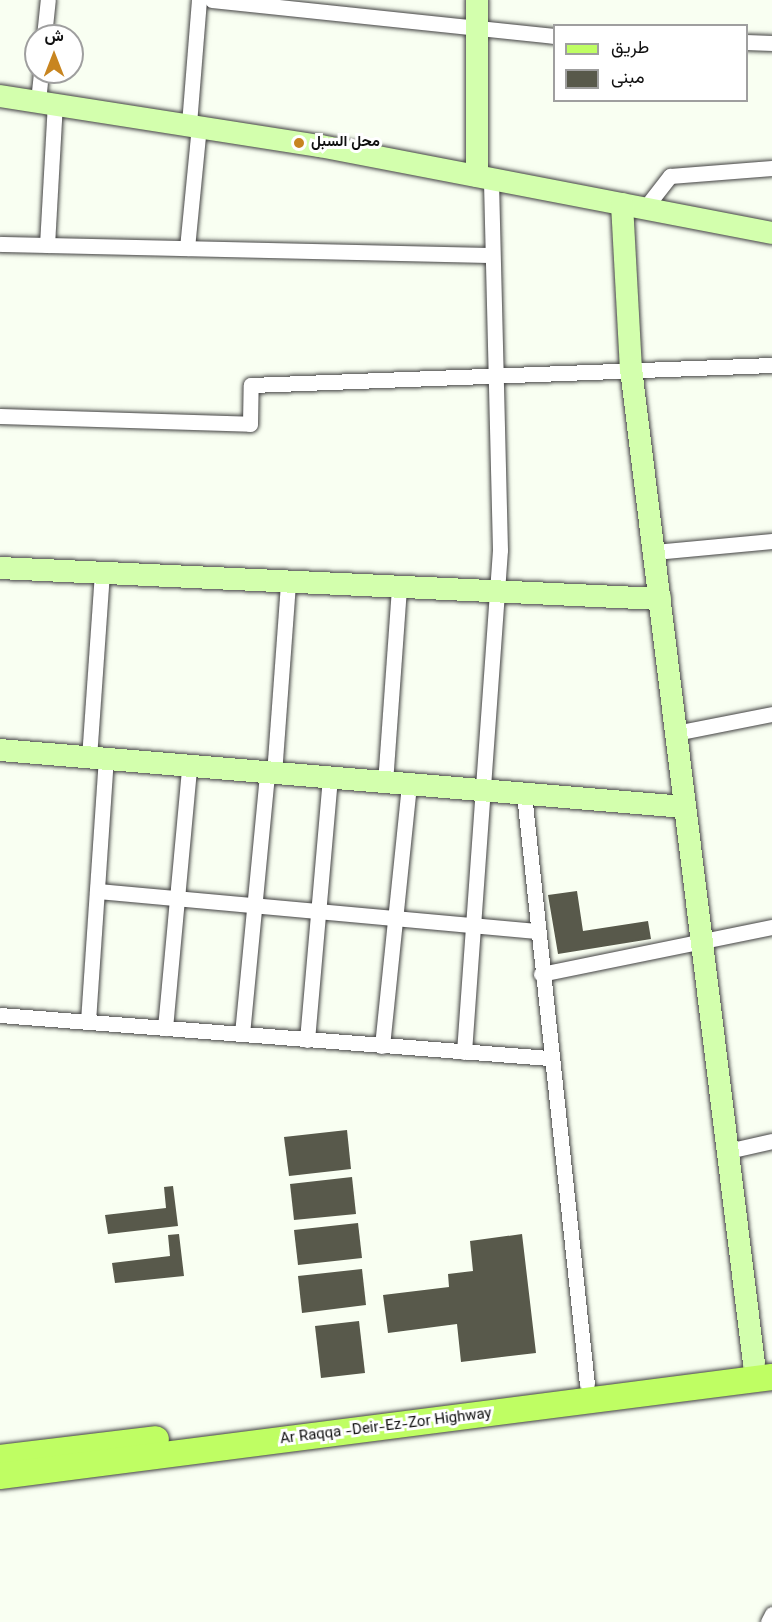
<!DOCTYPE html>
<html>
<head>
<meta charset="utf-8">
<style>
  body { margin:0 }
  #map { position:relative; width:772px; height:1622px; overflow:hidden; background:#f9fff2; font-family:Georgia,Vazirmatn,serif }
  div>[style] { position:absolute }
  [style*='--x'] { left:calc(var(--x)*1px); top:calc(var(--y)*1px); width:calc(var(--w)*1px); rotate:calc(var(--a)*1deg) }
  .building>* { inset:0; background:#58594b }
  .roads { filter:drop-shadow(0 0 2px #434343) drop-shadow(0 0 2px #434343) }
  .street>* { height:15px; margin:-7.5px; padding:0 7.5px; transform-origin:7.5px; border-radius:7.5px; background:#fff }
  .secondary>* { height:22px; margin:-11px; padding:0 11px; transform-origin:11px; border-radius:11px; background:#d3ffad }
  .primary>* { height:26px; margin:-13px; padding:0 13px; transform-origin:13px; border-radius:13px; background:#bffe63 }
  .dots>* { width:16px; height:16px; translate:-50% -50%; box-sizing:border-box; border:3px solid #fff; border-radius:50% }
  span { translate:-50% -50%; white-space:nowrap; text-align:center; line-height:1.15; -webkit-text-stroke:6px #fff; paint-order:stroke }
  .poi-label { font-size:15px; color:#101010; font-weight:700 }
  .left { translate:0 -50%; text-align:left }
  .street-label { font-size:15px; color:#101010 }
  .legend { position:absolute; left:553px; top:24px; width:195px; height:78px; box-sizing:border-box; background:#fff; border:2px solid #9f9f9f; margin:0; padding:8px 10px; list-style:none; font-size:18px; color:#101010 }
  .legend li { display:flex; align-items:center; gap:12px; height:30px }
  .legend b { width:30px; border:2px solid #9f9f9f }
  .north { position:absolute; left:24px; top:24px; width:60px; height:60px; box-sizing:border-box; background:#fff; border:2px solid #9f9f9f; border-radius:50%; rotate:0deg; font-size:16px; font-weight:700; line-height:24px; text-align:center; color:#101010 }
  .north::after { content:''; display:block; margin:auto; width:21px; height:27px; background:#c88520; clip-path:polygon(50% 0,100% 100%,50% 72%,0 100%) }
</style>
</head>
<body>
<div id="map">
  <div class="building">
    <i style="clip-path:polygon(577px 891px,583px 931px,648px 921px,651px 939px,558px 954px,548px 895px)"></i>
    <i style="clip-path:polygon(347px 1130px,351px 1169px,289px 1176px,284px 1137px)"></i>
    <i style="clip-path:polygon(352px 1177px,356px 1214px,294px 1220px,290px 1184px)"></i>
    <i style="clip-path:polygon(173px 1186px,178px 1226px,108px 1234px,105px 1215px,166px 1208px,164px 1187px)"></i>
    <i style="clip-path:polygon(358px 1223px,362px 1258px,298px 1265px,294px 1230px)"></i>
    <i style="clip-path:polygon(179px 1234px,184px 1276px,115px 1283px,112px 1263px,170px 1256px,168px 1235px)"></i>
    <i style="clip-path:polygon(522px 1234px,536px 1353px,461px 1362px,457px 1324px,388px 1333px,383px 1295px,449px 1287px,448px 1274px,473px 1271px,470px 1241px)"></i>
    <i style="clip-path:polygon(362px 1269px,366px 1305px,302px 1313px,298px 1276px)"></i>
    <i style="clip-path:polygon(359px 1321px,365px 1373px,321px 1378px,315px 1326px)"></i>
  </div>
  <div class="roads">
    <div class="street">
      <i style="--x:212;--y:0;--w:344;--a:6"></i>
      <i style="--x:44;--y:36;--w:36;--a:-84"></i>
      <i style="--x:746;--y:42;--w:26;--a:2"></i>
      <i style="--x:38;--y:101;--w:29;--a:-84"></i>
      <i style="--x:189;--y:124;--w:124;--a:-85.4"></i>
      <i style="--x:645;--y:208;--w:41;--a:-52"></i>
      <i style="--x:670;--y:176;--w:102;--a:-4.5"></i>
      <i style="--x:0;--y:244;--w:492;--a:1.3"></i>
      <i style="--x:47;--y:245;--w:142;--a:-86.8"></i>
      <i style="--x:187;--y:248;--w:123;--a:-84.4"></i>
      <i style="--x:0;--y:416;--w:250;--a:1.8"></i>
      <i style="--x:250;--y:424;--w:39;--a:-89"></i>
      <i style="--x:251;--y:385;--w:521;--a:-2.2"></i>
      <i style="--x:654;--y:552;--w:119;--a:-5.3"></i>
      <i style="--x:676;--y:733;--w:98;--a:-11.2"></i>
      <i style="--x:89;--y:758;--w:185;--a:-86"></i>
      <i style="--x:274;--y:774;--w:193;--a:-85.8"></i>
      <i style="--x:385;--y:783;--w:196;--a:-85.9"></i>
      <i style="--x:524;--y:794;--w:593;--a:83.91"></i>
      <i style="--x:97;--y:891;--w:442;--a:5.2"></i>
      <i style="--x:541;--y:974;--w:236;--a:-11.5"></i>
      <i style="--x:0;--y:1015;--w:551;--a:4.48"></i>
      <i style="--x:88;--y:1021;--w:262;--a:-86.1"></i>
      <i style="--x:165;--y:1028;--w:262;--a:-84.7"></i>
      <i style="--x:242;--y:1034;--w:262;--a:-84.5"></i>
      <i style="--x:307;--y:1040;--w:263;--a:-85"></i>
      <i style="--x:382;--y:1046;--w:262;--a:-84.1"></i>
      <i style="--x:464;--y:1052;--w:503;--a:-85.9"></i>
      <i style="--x:500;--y:550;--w:371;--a:-91.4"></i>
      <i style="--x:728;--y:1151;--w:45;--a:-12.8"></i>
      <i style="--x:768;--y:1622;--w:9;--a:-63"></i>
    </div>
    <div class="secondary">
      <i style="--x:0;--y:96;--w:324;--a:8.9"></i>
      <i style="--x:320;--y:146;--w:460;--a:10.9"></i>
      <i style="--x:477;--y:176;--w:176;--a:-90"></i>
      <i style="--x:622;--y:204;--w:165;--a:86.9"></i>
      <i style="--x:631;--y:369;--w:1002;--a:82.95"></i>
      <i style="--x:0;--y:568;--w:661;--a:2.69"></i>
      <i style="--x:0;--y:750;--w:687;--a:4.76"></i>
    </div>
    <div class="primary">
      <i style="--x:0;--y:1458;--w:157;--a:-6.9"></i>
      <i style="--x:0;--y:1476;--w:778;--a:-7.31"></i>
    </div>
  </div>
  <div class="dots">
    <i style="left:299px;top:143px;background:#c88520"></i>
  </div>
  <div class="poi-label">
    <span class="left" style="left:311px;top:143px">محل السبل</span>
  </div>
  <div class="street-label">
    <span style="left:386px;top:1427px;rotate:-7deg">Ar Raqqa -Deir-Ez-Zor Highway</span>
  </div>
  <ul class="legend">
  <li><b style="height:8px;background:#bffe63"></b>طريق</li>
  <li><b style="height:16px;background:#58594b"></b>مبنى</li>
  </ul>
  <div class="north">ش</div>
</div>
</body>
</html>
